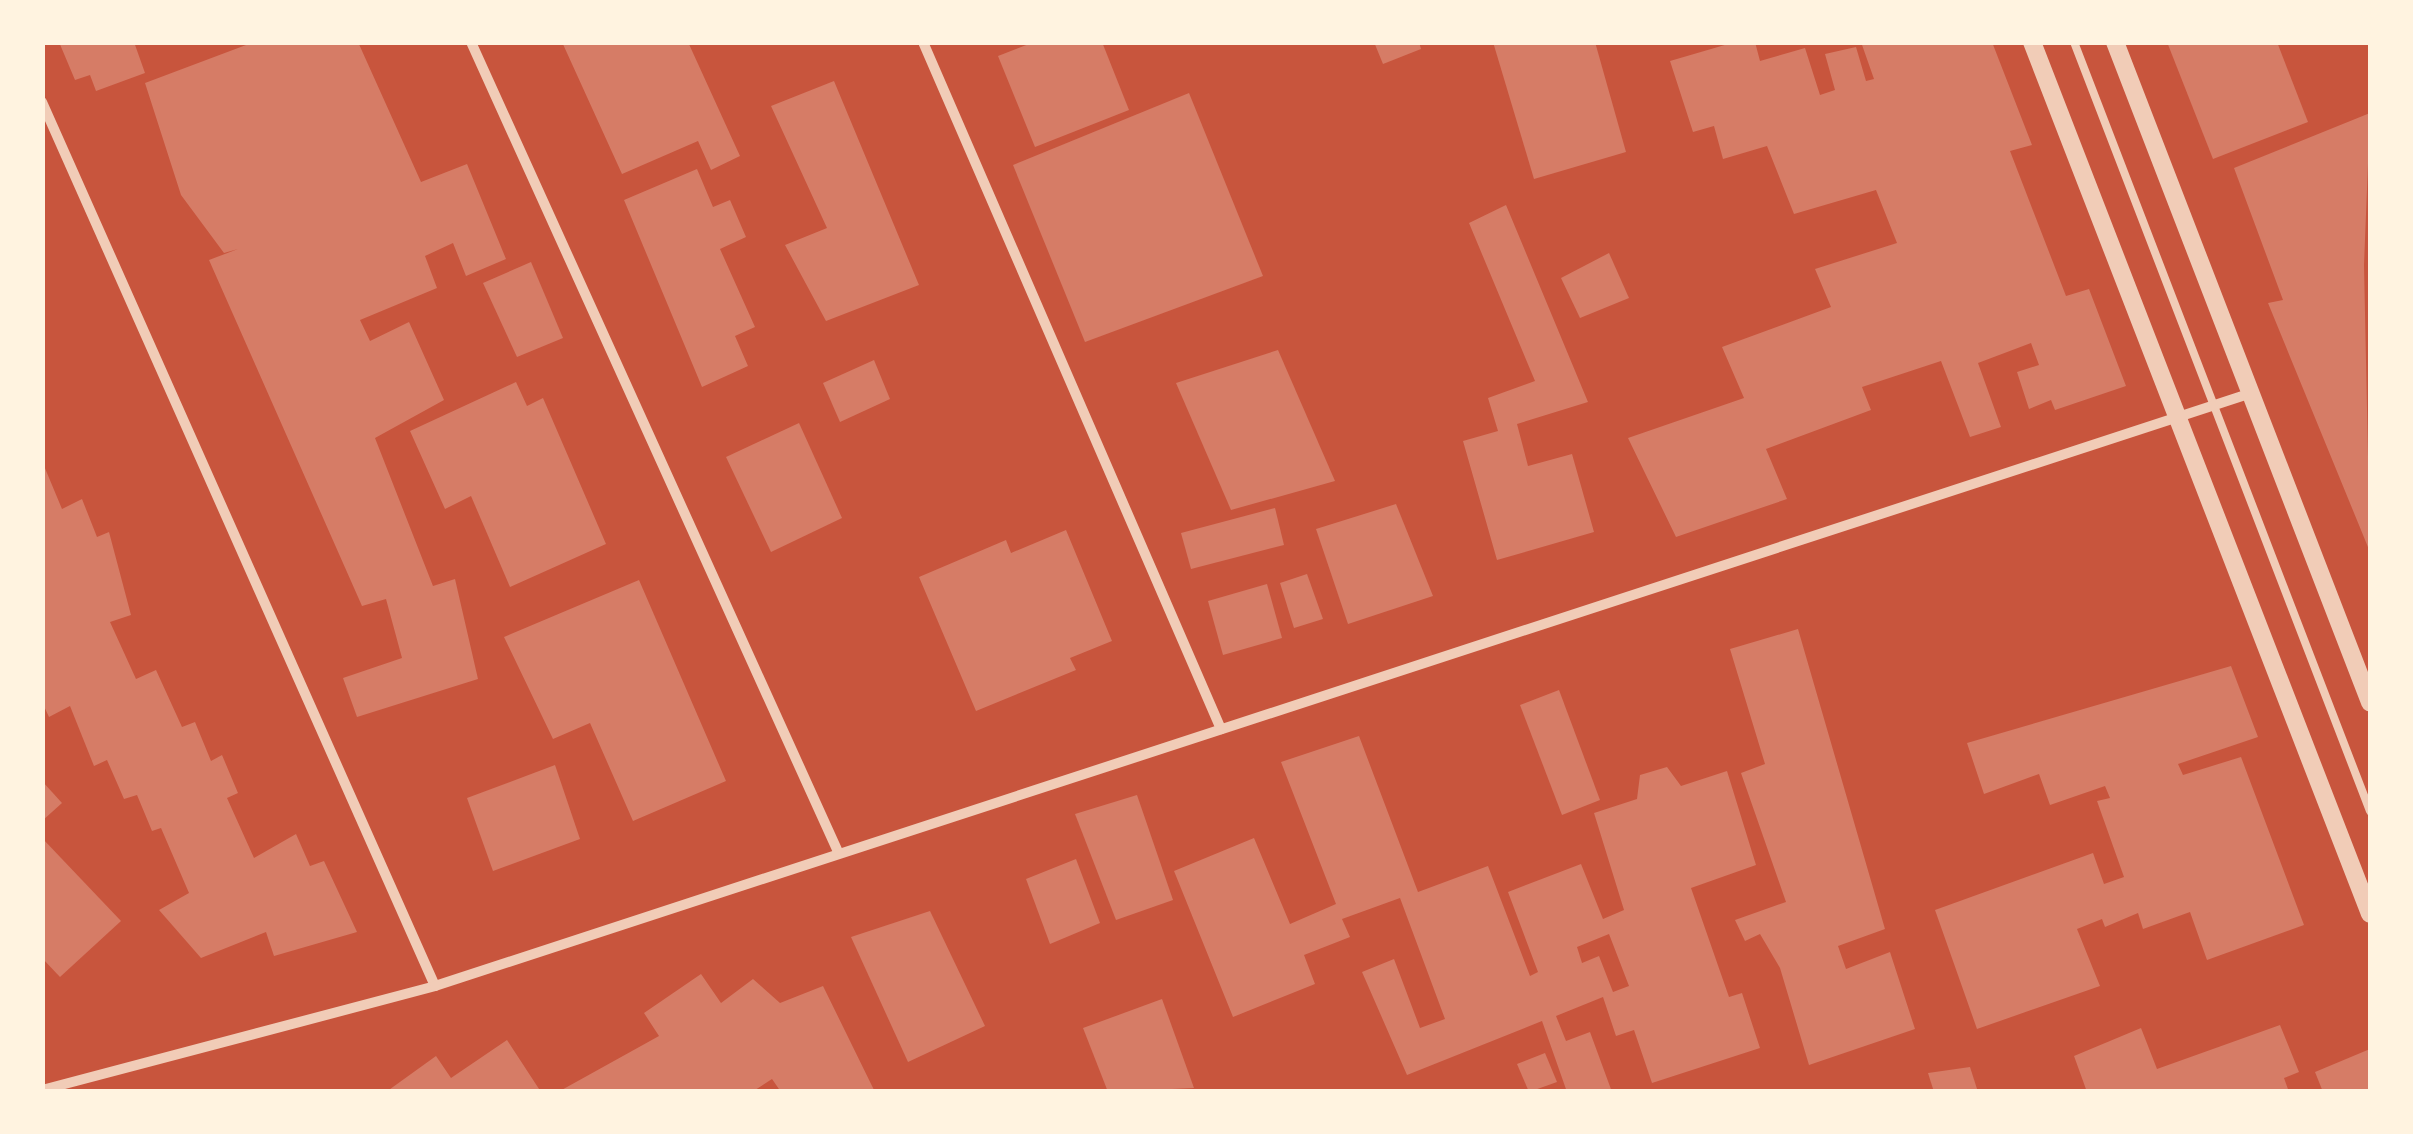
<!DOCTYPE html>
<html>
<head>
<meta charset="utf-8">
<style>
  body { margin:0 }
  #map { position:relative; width:2413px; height:1134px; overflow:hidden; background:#c8553d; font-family:"Fira Sans",sans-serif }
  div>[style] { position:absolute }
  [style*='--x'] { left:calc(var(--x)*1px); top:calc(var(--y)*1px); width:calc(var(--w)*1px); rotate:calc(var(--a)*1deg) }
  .building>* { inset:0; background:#d67c66 }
  .service>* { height:8px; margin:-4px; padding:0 4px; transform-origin:4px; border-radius:4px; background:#f1ccb7 }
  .minor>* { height:10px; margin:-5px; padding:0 5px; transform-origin:5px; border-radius:5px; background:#f1ccb7 }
  .tertiary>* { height:18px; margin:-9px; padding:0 9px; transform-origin:9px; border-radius:9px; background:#f1ccb7 }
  span { translate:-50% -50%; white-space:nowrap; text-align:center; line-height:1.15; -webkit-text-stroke:8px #fff3e0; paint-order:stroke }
  .frame { position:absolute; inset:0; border:45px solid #fff3e0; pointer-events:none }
</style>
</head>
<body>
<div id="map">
  <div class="building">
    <i style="clip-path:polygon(59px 42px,134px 42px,145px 73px,96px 91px,90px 75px,75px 80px)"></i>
    <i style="clip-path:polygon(254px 42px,358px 42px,421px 182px,467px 164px,506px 259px,466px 276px,453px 243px,425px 256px,437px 288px,360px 320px,370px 341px,409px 322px,444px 400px,375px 438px,433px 586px,455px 579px,478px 679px,357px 717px,343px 678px,402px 658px,386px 599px,362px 606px,209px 260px,238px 249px,224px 253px,181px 195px,145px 83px)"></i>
    <i style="clip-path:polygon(562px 42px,688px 42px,740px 156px,711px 170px,698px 141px,622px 174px)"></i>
    <i style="clip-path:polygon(1034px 42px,1102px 42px,1129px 110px,1035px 147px,998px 56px)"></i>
    <i style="clip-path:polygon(1374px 42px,1419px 42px,1421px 49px,1383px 64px)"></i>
    <i style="clip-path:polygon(1493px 42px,1595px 42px,1626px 152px,1534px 179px)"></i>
    <i style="clip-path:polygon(1735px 42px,1755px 42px,1760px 61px,1805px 48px,1820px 95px,1835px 90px,1825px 54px,1856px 47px,1866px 81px,1874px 79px,1861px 42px,1992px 42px,2032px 145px,2010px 151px,2066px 296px,2089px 289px,2126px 386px,2055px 410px,2051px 400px,2029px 409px,2017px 372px,2039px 365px,2031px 343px,1978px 363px,2001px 427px,1970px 437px,1941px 361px,1862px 387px,1871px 410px,1766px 449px,1787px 499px,1676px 537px,1628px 438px,1744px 398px,1722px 347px,1831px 307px,1815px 269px,1897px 243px,1876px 190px,1794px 214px,1767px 146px,1723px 159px,1714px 126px,1693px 132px,1670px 61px)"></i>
    <i style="clip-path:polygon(2167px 42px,2277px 42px,2308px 122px,2213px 159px)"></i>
    <i style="clip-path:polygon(834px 81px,919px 285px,826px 321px,785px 245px,827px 228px,771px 106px)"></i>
    <i style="clip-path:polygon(1189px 93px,1263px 276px,1085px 342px,1013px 165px)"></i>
    <i style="clip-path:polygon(2370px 113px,2364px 265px,2370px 552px,2268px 303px,2283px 300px,2234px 168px)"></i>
    <i style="clip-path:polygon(697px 169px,713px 207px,730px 200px,746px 237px,720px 249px,755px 327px,735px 336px,748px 366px,702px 387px,624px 200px)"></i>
    <i style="clip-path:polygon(1506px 205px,1588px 402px,1517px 424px,1528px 466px,1572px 454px,1594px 532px,1497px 560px,1463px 441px,1498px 431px,1488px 398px,1535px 381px,1469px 223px)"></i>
    <i style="clip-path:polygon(1609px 253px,1629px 298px,1580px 318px,1561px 278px)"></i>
    <i style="clip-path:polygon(531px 262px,563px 338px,517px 357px,483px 283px)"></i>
    <i style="clip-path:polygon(1278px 350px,1335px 481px,1231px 510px,1176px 383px)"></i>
    <i style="clip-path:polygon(874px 360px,890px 399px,840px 422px,823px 383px)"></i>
    <i style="clip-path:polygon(516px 382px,527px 406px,543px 398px,606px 544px,510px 587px,471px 496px,445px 509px,410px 431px)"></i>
    <i style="clip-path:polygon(799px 423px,842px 518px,771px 552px,726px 457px)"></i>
    <i style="clip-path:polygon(42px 461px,62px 509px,82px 499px,97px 537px,109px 532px,131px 615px,110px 622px,136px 679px,156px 670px,182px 727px,195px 722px,211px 761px,222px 755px,238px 793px,227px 798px,254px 858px,296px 834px,310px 866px,324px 861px,357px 932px,274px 956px,266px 932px,201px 958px,159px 910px,189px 893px,161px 828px,152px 831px,137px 795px,124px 799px,107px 760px,94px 766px,70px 706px,49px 717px,42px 702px)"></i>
    <i style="clip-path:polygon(1396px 504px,1433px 596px,1348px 624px,1316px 529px)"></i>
    <i style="clip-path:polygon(1275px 508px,1284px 545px,1191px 569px,1181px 533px)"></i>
    <i style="clip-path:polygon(1066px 530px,1112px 641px,1070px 658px,1076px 670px,976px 711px,919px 577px,1006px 540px,1011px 553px)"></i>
    <i style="clip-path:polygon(1307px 574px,1323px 619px,1294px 628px,1280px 583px)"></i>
    <i style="clip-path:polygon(639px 580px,726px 781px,633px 821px,590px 723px,553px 739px,504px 637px)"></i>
    <i style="clip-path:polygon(1267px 584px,1282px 638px,1223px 655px,1208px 601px)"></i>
    <i style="clip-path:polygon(1798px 629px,1885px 929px,1838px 946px,1846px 969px,1890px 952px,1915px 1029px,1809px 1065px,1780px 968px,1760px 934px,1745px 941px,1735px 920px,1786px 902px,1741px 773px,1765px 764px,1730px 649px)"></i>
    <i style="clip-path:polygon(2231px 666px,2258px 737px,2178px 764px,2183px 775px,2241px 757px,2304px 925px,2207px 960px,2190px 912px,2143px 929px,2138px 913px,2105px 927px,2102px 919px,2077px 929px,2100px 986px,1977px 1029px,1935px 910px,2093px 853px,2104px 884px,2124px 877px,2097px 801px,2110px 798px,2105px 786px,2050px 805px,2039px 774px,1984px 794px,1967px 743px)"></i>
    <i style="clip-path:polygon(1559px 690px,1600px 800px,1562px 815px,1520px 705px)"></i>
    <i style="clip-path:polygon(evenodd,1359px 736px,1418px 892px,1488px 866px,1530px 976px,1538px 972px,1508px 892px,1581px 864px,1603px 919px,1624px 910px,1594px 813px,1637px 799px,1640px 775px,1667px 767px,1681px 786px,1727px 771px,1756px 865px,1691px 888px,1729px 997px,1742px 993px,1760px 1048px,1652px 1083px,1634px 1030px,1616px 1036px,1603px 997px,1556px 1016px,1566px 1041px,1590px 1032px,1612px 1092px,1567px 1092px,1542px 1021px,1407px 1075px,1362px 972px,1394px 959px,1420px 1028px,1445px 1019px,1400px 898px,1342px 919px,1350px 937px,1304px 955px,1315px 984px,1233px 1017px,1174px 871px,1254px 838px,1290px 924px,1336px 904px,1281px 762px,1359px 736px,1609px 934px,1629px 986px,1613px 992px,1599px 956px,1582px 963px,1577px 947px,1609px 934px)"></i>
    <i style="clip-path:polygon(555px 765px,580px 839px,493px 871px,467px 798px)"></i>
    <i style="clip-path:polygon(42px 781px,62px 803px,42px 821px)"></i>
    <i style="clip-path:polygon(1137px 795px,1173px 900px,1116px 920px,1075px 814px)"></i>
    <i style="clip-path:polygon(42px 838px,121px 921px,60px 977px,42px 958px)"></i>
    <i style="clip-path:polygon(1076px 859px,1100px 923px,1050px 944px,1026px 879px)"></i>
    <i style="clip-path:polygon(930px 911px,985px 1026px,908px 1062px,851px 937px)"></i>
    <i style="clip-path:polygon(701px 974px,721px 1003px,753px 979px,780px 1003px,823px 986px,875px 1092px,781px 1092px,772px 1079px,752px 1092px,558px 1092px,659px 1036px,644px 1013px)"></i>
    <i style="clip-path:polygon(1162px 999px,1194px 1088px,1108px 1092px,1083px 1028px)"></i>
    <i style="clip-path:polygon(2280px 1025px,2299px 1072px,2284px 1078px,2289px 1092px,2087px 1092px,2074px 1056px,2141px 1028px,2157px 1069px)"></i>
    <i style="clip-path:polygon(507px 1040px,541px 1092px,386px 1092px,436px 1056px,451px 1078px)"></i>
    <i style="clip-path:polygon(2370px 1049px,2370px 1092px,2323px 1092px,2315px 1072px)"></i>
    <i style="clip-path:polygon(1545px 1053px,1557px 1082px,1529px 1092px,1517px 1064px)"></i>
    <i style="clip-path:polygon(1970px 1067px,1978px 1092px,1934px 1092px,1928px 1073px)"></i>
  </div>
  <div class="service">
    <i style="--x:2074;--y:42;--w:824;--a:68.95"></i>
  </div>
  <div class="minor">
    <i style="--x:471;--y:42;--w:891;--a:65.62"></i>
    <i style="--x:923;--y:42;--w:749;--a:66.55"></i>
    <i style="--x:42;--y:102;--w:967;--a:66.03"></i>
    <i style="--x:42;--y:1090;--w:407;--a:-14.8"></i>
    <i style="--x:435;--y:986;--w:1910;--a:-18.08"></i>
  </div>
  <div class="tertiary">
    <i style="--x:2032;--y:42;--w:935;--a:68.81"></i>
    <i style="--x:2115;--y:42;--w:708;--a:68.88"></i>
  </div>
  <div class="frame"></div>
</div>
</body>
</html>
